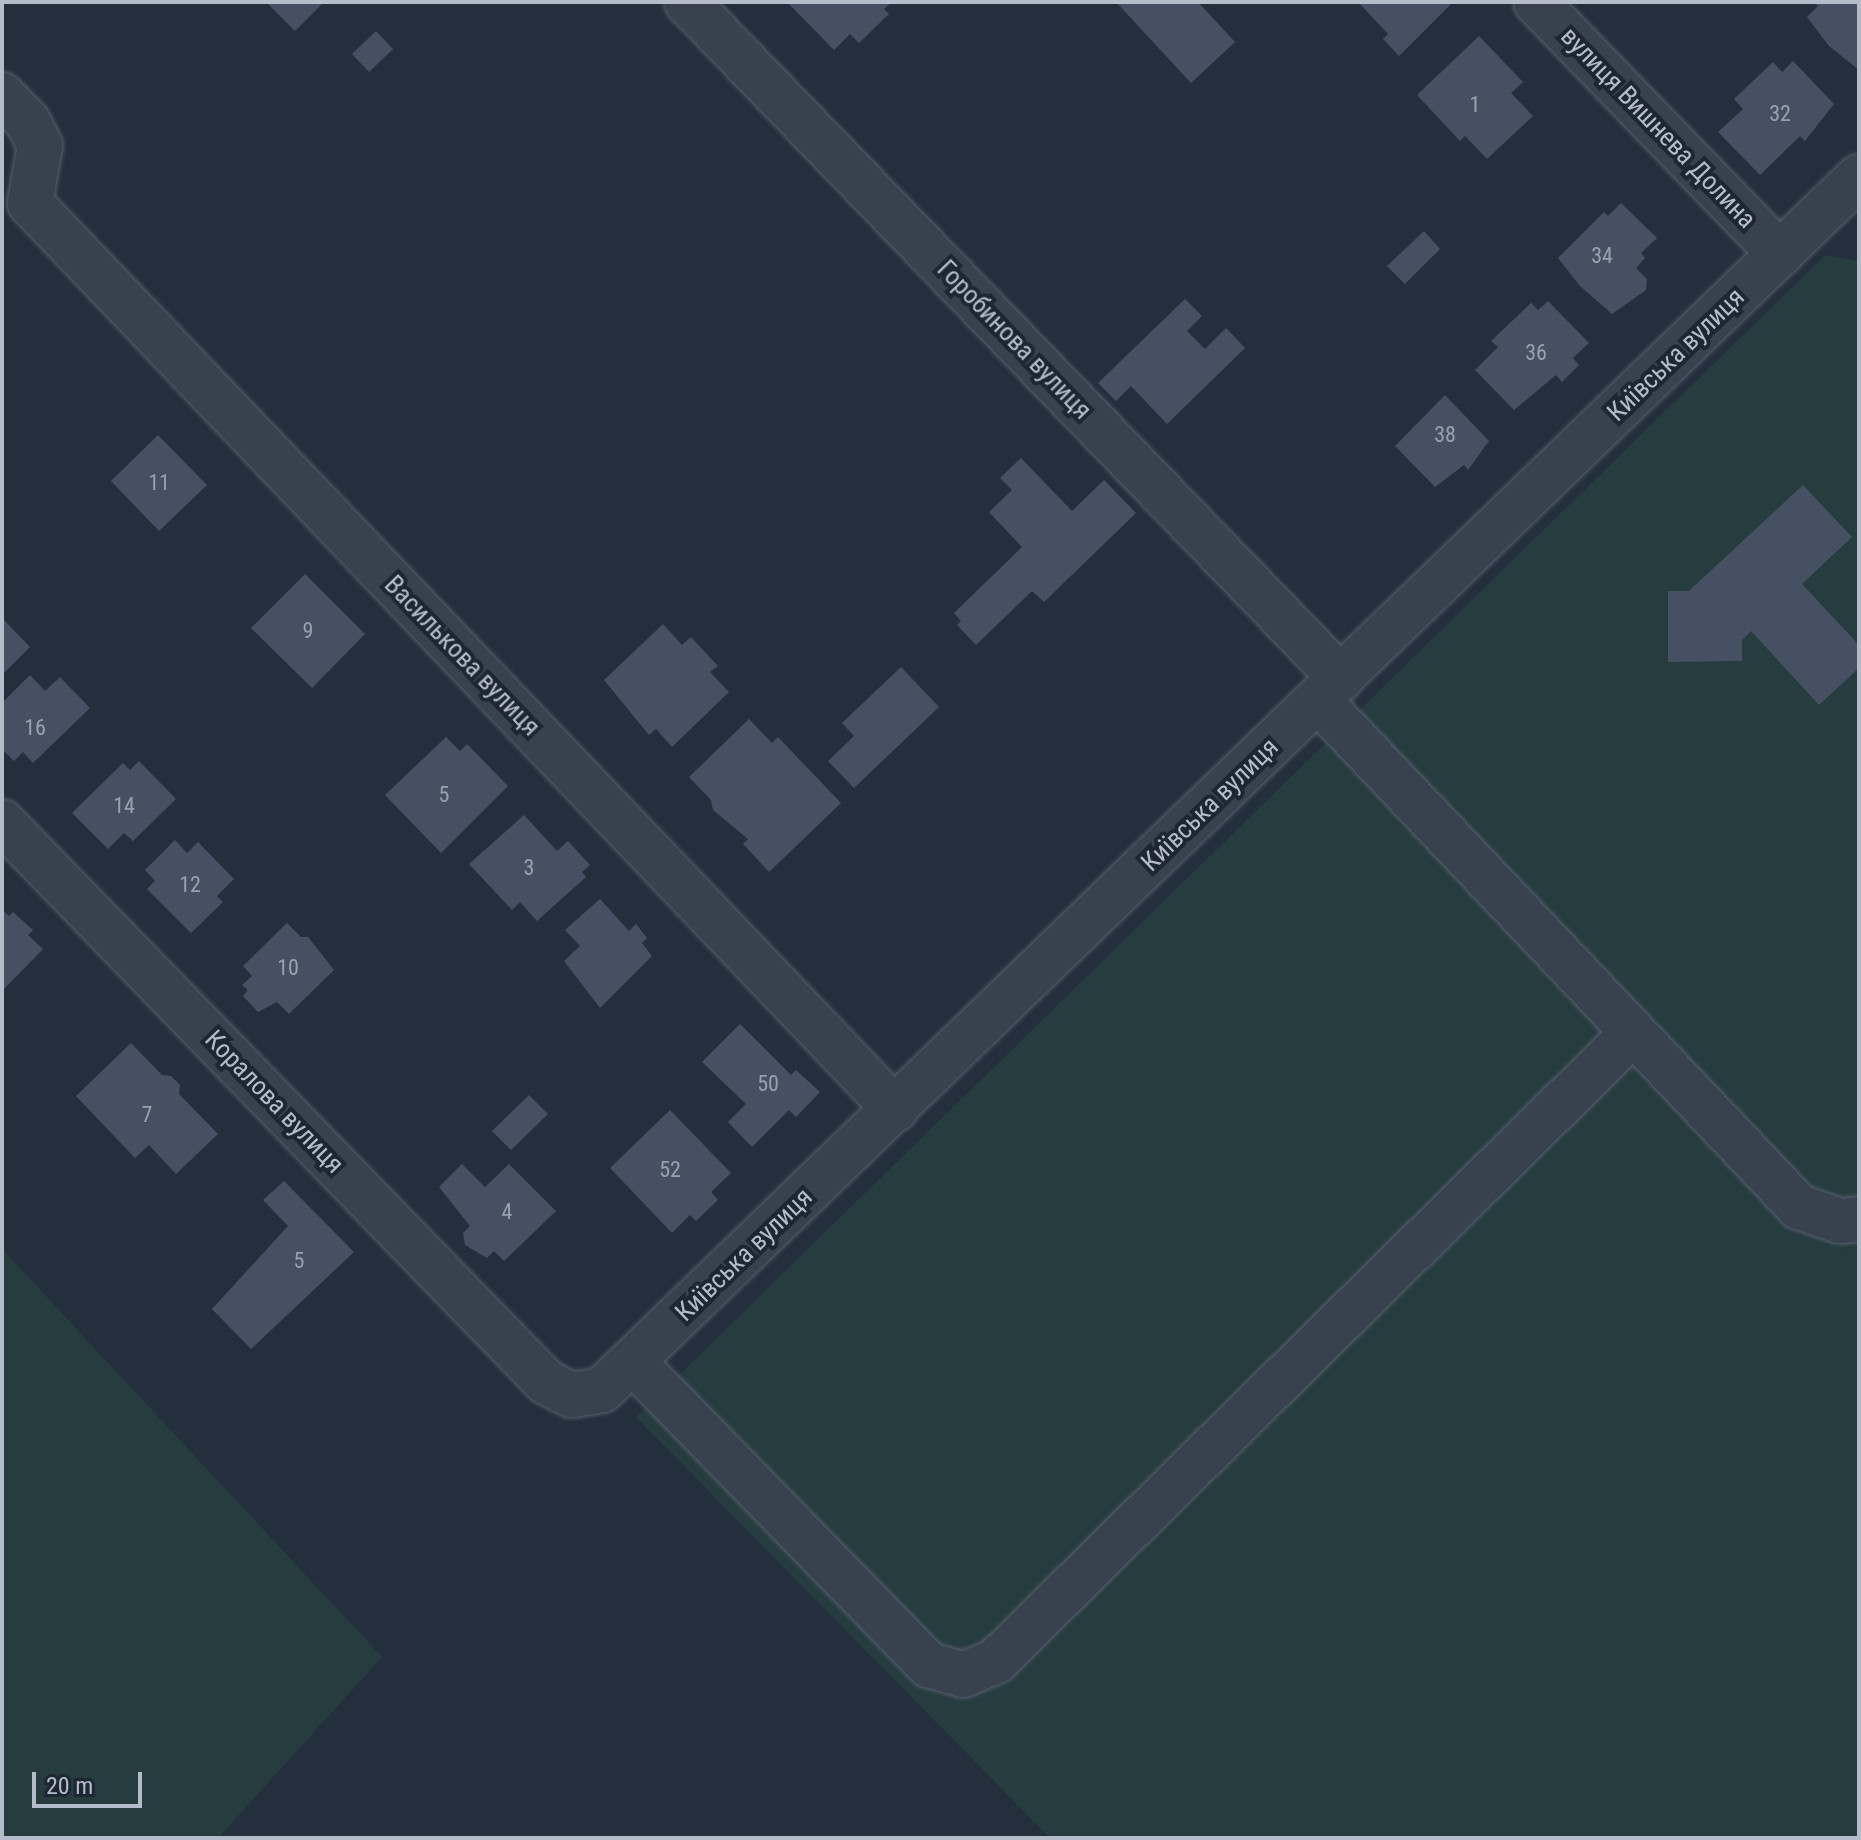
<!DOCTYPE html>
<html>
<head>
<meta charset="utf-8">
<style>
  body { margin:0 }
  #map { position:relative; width:1861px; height:1840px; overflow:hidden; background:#242f3e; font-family:"Roboto Condensed",sans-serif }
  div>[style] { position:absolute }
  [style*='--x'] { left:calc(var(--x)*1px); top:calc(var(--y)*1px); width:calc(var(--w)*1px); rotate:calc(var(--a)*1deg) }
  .green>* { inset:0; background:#263c3f }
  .building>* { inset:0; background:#455162 }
  .roads { filter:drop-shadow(0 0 2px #565f6c) drop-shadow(0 0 2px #565f6c) }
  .minor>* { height:44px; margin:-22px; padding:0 22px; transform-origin:22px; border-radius:22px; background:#38414e }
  span { translate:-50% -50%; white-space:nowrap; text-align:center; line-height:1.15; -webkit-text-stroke:8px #1d2633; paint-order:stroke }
  .number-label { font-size:22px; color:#98a1af }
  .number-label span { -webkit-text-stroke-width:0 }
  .street-label { font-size:26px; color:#b4bcc9 }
  .frame { position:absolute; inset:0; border:4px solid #b4bcc9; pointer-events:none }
  .scale { position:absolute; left:32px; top:1772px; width:110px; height:36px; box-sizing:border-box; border:4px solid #b4bcc9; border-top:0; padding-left:10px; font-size:24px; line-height:28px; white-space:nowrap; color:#b4bcc9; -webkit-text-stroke:6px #1d2633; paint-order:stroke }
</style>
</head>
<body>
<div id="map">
  <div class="green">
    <i style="clip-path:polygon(1825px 255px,1859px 261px,1859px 1838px,1050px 1838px,636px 1417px)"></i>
    <i style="clip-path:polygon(2px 1249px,382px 1657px,218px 1838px,2px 1838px)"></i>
  </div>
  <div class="building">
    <i style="clip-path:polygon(266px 2px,324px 2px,295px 31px)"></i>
    <i style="clip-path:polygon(787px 2px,892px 2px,884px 9px,889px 14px,859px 43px,850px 34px,834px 50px)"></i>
    <i style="clip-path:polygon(1116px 2px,1198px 2px,1235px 42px,1191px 83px)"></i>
    <i style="clip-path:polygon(1358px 2px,1453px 2px,1399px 56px,1383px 39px,1388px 34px)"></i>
    <i style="clip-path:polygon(1814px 2px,1859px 2px,1859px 70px,1829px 46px,1807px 17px,1818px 6px)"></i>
    <i style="clip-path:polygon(376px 31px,393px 49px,369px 72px,352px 54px)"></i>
    <i style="clip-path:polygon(1479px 36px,1523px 82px,1511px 93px,1533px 116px,1487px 159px,1465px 136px,1460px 141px,1417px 95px)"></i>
    <i style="clip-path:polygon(1793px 61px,1834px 104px,1805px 141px,1800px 136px,1760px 175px,1718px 132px,1743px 109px,1734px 99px,1773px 62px,1782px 72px)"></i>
    <i style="clip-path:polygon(1621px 203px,1657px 238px,1641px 253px,1645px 258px,1636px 268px,1647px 279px,1646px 290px,1612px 314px,1580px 286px,1558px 258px,1604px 212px,1608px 216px)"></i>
    <i style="clip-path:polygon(1424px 231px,1440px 249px,1405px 284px,1387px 266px)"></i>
    <i style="clip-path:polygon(1185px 299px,1202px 316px,1187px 331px,1205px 349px,1226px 328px,1245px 348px,1167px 424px,1131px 386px,1116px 401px,1098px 383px)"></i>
    <i style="clip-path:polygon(1548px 301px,1589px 343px,1573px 358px,1579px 365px,1562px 382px,1556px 375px,1514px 410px,1475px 370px,1498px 347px,1491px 341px,1531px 303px,1538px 310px)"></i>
    <i style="clip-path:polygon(1445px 395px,1489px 441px,1468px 470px,1464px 465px,1435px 487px,1395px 446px)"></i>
    <i style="clip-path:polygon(158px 435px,207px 485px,159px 531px,111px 481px)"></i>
    <i style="clip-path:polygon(1021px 458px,1072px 511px,1104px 480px,1136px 513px,1044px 602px,1032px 591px,976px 645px,957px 625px,961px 621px,954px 613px,1022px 547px,989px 512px,1012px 490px,1000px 478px)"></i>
    <i style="clip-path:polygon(1803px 485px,1852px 537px,1802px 584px,1859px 645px,1859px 668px,1819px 705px,1751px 631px,1742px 640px,1742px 661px,1668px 662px,1668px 591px,1689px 591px)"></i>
    <i style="clip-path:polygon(305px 574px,365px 634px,312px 688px,251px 628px)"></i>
    <i style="clip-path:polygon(2px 618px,30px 647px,2px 675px)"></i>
    <i style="clip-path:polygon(663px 624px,682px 645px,691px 637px,718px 666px,710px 672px,729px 692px,672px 747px,656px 729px,649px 735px,604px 680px)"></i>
    <i style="clip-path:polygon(901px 667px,939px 707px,854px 788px,828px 761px,854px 736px,842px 723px)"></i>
    <i style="clip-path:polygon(30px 675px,45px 691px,60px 677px,90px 708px,33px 763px,23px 752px,14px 761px,2px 749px,2px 703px)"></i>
    <i style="clip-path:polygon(749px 719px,772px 743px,778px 737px,841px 803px,769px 872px,743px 844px,748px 839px,713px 810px,711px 800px,689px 777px)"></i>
    <i style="clip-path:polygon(446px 737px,460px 751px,467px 744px,508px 786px,441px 853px,385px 795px)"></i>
    <i style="clip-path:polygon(139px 761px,176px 799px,133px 841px,124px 833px,108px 849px,72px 813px,123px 763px,130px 770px)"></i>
    <i style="clip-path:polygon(524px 815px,557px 851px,568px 841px,590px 865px,582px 872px,586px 877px,537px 921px,520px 902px,512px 910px,469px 864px)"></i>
    <i style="clip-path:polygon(175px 840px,187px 853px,198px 842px,234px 879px,217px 896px,223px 902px,191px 933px,147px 889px,155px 881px,145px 870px)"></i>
    <i style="clip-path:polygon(600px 899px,629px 931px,636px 924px,647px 938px,642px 943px,652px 956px,600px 1008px,564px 961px,580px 946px,565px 930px)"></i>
    <i style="clip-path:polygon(2px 910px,9px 916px,13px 912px,33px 930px,28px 935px,43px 949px,2px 991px)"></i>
    <i style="clip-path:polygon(287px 923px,301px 937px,308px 937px,334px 970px,289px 1014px,277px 1002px,258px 1012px,243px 996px,248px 990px,242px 985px,252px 976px,243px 966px)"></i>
    <i style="clip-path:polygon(740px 1024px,791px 1075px,796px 1070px,820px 1092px,796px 1117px,789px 1110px,752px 1147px,728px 1122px,746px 1104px,702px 1062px)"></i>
    <i style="clip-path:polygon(131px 1043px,162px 1075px,171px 1076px,180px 1085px,179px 1094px,218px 1134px,176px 1174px,149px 1145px,135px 1158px,76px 1096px)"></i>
    <i style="clip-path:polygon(529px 1095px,548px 1114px,511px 1150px,492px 1131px)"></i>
    <i style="clip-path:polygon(670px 1110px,731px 1173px,711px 1192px,718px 1200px,696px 1221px,690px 1215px,672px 1233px,610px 1168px)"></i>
    <i style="clip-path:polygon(462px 1164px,485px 1187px,509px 1164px,556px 1211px,504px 1261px,494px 1251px,487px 1258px,465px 1245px,463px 1233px,470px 1226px,439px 1187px)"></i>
    <i style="clip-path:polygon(284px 1181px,354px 1252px,251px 1349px,212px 1309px,288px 1226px,263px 1200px)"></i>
  </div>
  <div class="roads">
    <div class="minor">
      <i style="--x:687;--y:2;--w:941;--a:45.95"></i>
      <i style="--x:1536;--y:2;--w:351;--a:45.9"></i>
      <i style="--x:2;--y:95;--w:37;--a:46"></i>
      <i style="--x:28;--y:122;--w:27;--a:63"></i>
      <i style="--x:40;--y:146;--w:58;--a:100"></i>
      <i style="--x:30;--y:203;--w:1253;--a:46.33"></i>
      <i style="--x:1318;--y:700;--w:699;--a:46.51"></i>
      <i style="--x:1799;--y:1207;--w:43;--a:18.9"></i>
      <i style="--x:1840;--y:1221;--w:19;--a:-6"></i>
      <i style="--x:2;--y:822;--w:781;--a:45.83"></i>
      <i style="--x:546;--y:1382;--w:29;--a:27"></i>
      <i style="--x:572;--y:1395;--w:30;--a:-9"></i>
      <i style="--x:602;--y:1390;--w:1747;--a:-43.98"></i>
      <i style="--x:633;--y:1362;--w:424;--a:45.7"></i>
      <i style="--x:929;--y:1665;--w:35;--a:16"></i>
      <i style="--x:963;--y:1675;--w:36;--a:-23"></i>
      <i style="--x:996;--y:1661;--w:895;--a:-44.59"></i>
    </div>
  </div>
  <div class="number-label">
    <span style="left:1475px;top:105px">1</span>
    <span style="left:1780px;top:114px">32</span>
    <span style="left:1602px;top:256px">34</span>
    <span style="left:1536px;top:353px">36</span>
    <span style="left:1445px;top:435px">38</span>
    <span style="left:159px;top:483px">11</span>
    <span style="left:308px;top:631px">9</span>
    <span style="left:35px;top:728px">16</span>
    <span style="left:444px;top:795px">5</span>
    <span style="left:124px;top:806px">14</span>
    <span style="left:529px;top:868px">3</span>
    <span style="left:190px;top:885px">12</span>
    <span style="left:288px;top:968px">10</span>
    <span style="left:768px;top:1084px">50</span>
    <span style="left:147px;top:1115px">7</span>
    <span style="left:670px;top:1170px">52</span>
    <span style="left:507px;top:1212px">4</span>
    <span style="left:299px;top:1261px">5</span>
  </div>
  <div class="street-label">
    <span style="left:1658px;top:128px;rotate:46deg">вулиця Вишнева Долина</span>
    <span style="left:1014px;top:340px;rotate:46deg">Горобинова вулиця</span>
    <span style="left:1676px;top:355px;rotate:-44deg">Київська вулиця</span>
    <span style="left:462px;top:656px;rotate:46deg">Василькова вулиця</span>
    <span style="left:1210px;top:805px;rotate:-44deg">Київська вулиця</span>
    <span style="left:274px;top:1102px;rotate:46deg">Коралова вулиця</span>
    <span style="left:744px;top:1255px;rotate:-44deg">Київська вулиця</span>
  </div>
  <div class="frame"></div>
  <div class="scale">20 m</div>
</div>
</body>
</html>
